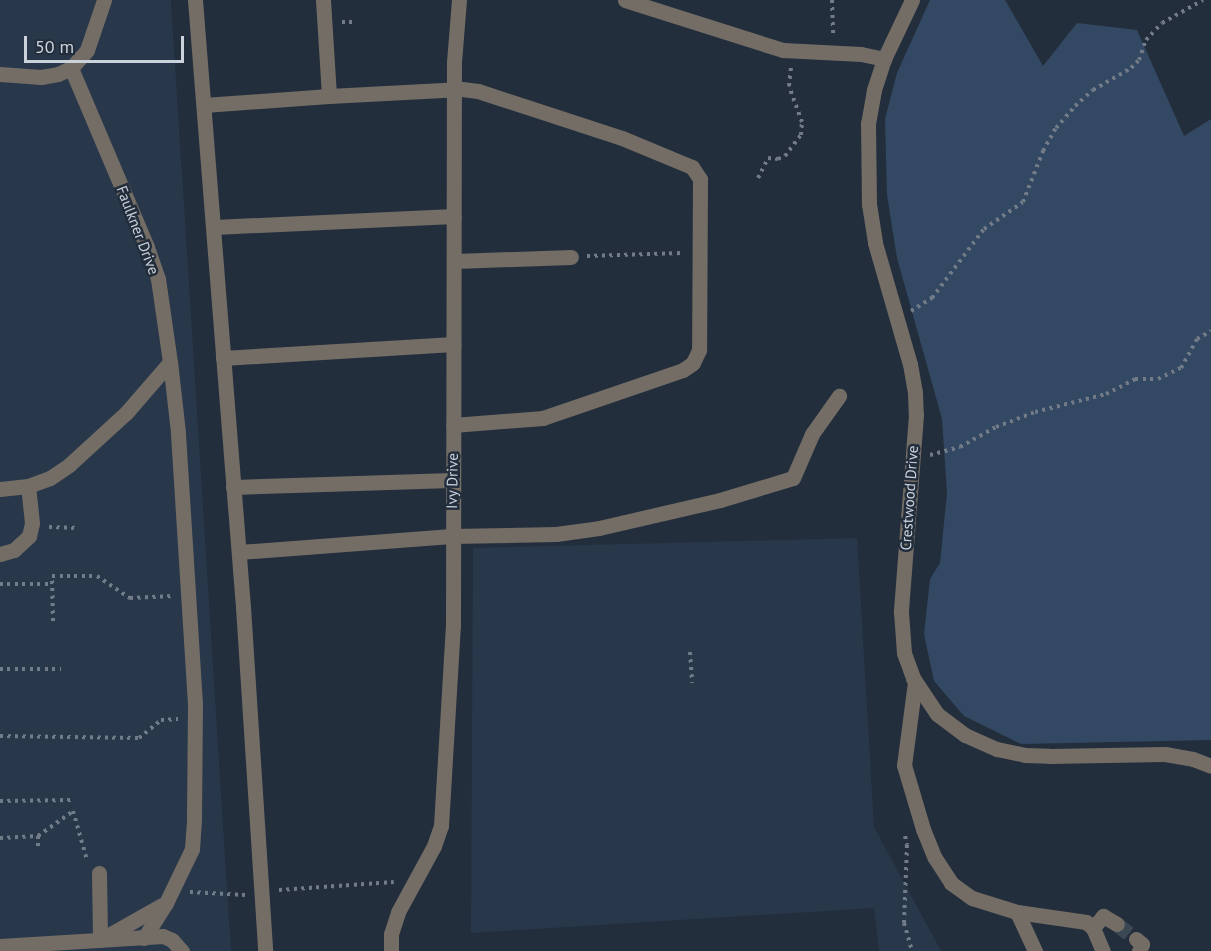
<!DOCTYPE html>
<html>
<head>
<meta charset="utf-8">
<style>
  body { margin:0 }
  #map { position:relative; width:1211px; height:951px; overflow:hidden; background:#232e3c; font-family:"PT Sans",sans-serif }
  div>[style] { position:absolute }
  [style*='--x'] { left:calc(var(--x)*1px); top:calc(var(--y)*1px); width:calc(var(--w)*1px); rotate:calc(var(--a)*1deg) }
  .built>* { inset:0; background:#28374a }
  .green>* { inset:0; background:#334863 }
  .minor-tunnel>* { height:15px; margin-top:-7.5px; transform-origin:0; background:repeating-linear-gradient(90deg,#3c4754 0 15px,transparent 0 23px) }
  .path>* { height:4px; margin-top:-2px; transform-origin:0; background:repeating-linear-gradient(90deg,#727c88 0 3px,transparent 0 7.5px) }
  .minor>* { height:15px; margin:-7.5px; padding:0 7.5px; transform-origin:7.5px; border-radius:7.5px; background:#736d66 }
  span { translate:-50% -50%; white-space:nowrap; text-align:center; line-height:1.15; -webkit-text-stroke:5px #232e3c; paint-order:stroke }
  .street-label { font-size:15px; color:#cbd2dc }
  .scale { position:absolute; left:24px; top:36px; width:160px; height:27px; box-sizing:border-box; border:3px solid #cbd2dc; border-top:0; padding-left:8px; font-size:18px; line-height:21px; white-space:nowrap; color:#cbd2dc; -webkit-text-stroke:4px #232e3c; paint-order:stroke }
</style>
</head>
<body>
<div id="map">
  <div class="built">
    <i style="clip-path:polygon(0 0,171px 0,231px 951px,0 951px)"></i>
    <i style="clip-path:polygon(857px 538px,874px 827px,941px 951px,879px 951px,874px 908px,471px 933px,473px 548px)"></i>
  </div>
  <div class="green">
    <i style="clip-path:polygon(930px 0,1005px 0,1043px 66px,1077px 23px,1137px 30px,1184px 136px,1211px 119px,1211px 740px,1021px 744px,964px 716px,934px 681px,924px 634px,930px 579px,940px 563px,947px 493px,942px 419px,897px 258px,887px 195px,885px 119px,897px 73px)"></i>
  </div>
  <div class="minor-tunnel">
    <i style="--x:1117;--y:924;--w:24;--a:38"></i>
  </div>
  <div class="path">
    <i style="--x:832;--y:0;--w:35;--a:88"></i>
    <i style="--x:342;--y:22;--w:11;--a:0"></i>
    <i style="--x:758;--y:178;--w:22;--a:-63"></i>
    <i style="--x:768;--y:158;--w:10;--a:6"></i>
    <i style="--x:778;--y:159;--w:8;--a:-23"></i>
    <i style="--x:785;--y:156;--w:26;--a:-53"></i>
    <i style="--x:801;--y:135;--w:13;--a:-86"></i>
    <i style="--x:802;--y:122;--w:38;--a:-110"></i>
    <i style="--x:789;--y:86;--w:20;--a:-84"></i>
    <i style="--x:587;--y:256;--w:95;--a:-1.8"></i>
    <i style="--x:911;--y:311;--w:25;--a:-32"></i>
    <i style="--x:932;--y:298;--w:86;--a:-53"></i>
    <i style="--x:984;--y:229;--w:47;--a:-34.7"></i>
    <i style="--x:1023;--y:202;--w:55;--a:-68.6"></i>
    <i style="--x:1043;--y:151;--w:26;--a:-61"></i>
    <i style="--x:1056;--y:128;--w:29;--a:-49"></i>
    <i style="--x:1075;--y:106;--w:24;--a:-42"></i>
    <i style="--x:1093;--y:90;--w:44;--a:-30.1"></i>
    <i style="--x:1131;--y:68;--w:11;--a:-45"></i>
    <i style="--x:1139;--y:60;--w:21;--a:-71"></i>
    <i style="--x:1146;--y:40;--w:23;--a:-47"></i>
    <i style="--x:1162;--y:23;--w:47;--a:-29.3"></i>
    <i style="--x:930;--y:455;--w:31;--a:-15"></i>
    <i style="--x:960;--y:447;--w:41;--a:-29.1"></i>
    <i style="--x:996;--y:427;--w:42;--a:-21"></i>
    <i style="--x:1035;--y:412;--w:73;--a:-14.2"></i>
    <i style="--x:1106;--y:394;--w:33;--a:-27"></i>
    <i style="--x:1135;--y:379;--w:23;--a:0"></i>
    <i style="--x:1158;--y:379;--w:25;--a:-26"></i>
    <i style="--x:1181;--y:368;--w:33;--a:-61"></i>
    <i style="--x:1197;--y:339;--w:16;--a:-30"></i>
    <i style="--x:49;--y:527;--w:30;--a:2"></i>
    <i style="--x:0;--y:584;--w:52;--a:0"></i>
    <i style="--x:53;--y:621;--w:45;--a:-91.3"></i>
    <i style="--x:52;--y:576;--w:45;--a:0"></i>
    <i style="--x:97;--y:576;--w:40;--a:34"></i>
    <i style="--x:130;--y:598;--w:43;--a:-2.7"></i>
    <i style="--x:690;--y:652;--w:31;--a:86"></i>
    <i style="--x:0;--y:669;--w:61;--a:0"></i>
    <i style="--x:0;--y:736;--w:139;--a:0.8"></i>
    <i style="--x:139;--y:738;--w:28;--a:-39"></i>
    <i style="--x:161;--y:720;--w:17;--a:-3"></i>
    <i style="--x:0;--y:801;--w:73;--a:-0.8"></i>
    <i style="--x:38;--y:836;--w:14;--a:90"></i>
    <i style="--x:905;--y:836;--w:9;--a:77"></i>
    <i style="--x:907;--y:845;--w:78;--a:92.2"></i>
    <i style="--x:904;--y:923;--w:29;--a:74"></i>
    <i style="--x:0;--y:838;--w:38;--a:-3"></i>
    <i style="--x:38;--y:836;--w:43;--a:-35.5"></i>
    <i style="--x:73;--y:811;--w:51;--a:74.1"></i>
    <i style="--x:279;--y:890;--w:115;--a:-4"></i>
    <i style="--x:190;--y:892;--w:55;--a:3.1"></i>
  </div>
  <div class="minor">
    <i style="--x:195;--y:0;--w:609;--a:85.48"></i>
    <i style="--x:243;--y:607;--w:345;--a:86.3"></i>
    <i style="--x:323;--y:0;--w:96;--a:86.4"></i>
    <i style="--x:625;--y:0;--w:166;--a:17.6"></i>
    <i style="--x:783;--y:50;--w:78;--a:2.9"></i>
    <i style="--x:861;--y:54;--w:24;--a:12"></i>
    <i style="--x:912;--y:0;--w:65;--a:115.4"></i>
    <i style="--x:884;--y:59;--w:33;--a:108"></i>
    <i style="--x:874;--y:90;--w:34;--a:100"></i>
    <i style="--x:868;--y:123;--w:81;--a:89.3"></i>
    <i style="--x:869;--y:204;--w:39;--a:81"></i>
    <i style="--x:875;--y:243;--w:126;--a:73.9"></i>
    <i style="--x:910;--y:364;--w:28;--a:80"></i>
    <i style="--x:915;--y:392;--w:23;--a:88"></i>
    <i style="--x:916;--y:415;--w:198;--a:94.4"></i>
    <i style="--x:901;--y:612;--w:41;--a:85.8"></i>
    <i style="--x:904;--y:653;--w:27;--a:70"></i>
    <i style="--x:913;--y:678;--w:43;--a:56.3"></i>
    <i style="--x:937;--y:714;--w:35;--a:37"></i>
    <i style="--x:965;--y:735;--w:35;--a:24"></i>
    <i style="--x:997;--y:749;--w:29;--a:12"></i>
    <i style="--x:1025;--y:755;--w:24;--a:2"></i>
    <i style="--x:1049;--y:756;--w:116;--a:-1"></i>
    <i style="--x:1165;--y:754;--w:28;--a:10"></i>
    <i style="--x:1193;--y:759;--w:19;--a:21"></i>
    <i style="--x:0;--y:74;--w:41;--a:4.2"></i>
    <i style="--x:41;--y:77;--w:17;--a:-10"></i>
    <i style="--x:58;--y:74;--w:14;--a:-25"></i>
    <i style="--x:71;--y:68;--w:24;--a:-48"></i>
    <i style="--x:87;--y:50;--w:53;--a:-71.2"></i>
    <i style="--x:204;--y:105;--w:125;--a:-4.1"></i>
    <i style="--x:329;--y:96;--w:133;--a:-3"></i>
    <i style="--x:462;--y:89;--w:16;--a:7"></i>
    <i style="--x:478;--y:91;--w:151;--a:18.1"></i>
    <i style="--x:622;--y:138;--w:76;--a:22.5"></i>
    <i style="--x:692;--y:167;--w:14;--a:56"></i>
    <i style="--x:700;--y:179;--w:171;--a:90.3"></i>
    <i style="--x:699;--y:350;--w:14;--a:115"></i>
    <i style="--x:693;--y:363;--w:12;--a:145"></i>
    <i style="--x:683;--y:370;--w:148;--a:161.1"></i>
    <i style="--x:543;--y:418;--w:90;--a:175.6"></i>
    <i style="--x:214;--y:227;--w:240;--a:-2.6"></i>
    <i style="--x:455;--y:261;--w:116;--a:-2"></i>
    <i style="--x:223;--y:358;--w:231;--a:-3.5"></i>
    <i style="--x:233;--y:487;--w:219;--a:-1.8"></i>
    <i style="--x:0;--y:489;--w:28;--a:-6"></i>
    <i style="--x:28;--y:486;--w:23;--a:-20"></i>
    <i style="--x:50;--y:478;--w:23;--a:-34"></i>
    <i style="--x:69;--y:465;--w:77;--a:-42.4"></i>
    <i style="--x:126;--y:413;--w:67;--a:-49.2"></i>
    <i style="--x:170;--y:362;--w:84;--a:-98.2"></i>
    <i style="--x:158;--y:279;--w:34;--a:-109"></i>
    <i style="--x:147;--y:247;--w:194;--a:-113"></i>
    <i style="--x:239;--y:552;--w:213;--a:-4.3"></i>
    <i style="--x:451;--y:536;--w:105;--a:-1.1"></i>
    <i style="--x:556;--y:534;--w:43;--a:-7.9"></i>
    <i style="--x:599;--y:528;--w:124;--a:-13"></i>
    <i style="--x:720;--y:500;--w:76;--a:-16.8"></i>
    <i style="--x:793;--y:478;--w:48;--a:-66.6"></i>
    <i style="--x:812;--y:434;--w:47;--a:-54.6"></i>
    <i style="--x:0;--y:554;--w:15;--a:-16"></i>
    <i style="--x:14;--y:550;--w:21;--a:-43"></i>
    <i style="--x:29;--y:536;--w:13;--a:-77"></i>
    <i style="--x:32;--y:523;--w:37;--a:-96"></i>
    <i style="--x:915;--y:682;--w:84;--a:97.5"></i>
    <i style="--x:904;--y:765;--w:67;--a:73.5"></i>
    <i style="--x:923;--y:829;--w:31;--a:68"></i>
    <i style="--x:935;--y:858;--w:30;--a:57"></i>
    <i style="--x:951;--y:883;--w:26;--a:36"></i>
    <i style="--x:972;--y:898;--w:47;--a:17.3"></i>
    <i style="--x:1017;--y:912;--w:70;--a:8.2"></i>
    <i style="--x:1086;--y:922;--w:9;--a:41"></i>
    <i style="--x:1093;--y:928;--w:25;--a:67"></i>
    <i style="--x:99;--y:873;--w:67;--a:89.1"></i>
    <i style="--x:100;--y:940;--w:71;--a:-29.4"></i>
    <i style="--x:1017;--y:912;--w:43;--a:65.2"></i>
    <i style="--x:1093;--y:928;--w:16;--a:-50"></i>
    <i style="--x:1103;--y:916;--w:16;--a:30"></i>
    <i style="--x:144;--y:938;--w:41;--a:-57.8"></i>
    <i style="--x:166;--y:903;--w:60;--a:-64.3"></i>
    <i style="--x:192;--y:849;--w:31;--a:-86"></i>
    <i style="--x:194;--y:818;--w:114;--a:-89.5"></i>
    <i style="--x:195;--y:704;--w:273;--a:-93.6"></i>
    <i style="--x:178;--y:432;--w:70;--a:-96.5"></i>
    <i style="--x:1136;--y:939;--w:8;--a:40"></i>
    <i style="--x:1142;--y:944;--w:8;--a:113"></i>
    <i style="--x:0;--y:946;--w:163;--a:-3.5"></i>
    <i style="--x:163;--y:936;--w:10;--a:24"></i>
    <i style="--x:172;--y:940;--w:15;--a:48"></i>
    <i style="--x:391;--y:951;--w:17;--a:-90"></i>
    <i style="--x:391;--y:934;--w:23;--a:-72"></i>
    <i style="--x:398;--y:912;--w:75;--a:-61.4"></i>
    <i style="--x:434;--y:846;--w:21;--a:-71"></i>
    <i style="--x:441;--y:826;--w:200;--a:-86.6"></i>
    <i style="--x:453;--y:626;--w:564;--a:-89.9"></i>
    <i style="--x:454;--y:62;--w:62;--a:-85.4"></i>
  </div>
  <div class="street-label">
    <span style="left:138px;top:230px;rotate:69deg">Faulkner Drive</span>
    <span style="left:452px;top:481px;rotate:-89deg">Ivy Drive</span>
    <span style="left:909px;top:498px;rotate:-86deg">Crestwood Drive</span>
  </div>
  <div class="scale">50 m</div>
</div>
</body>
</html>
